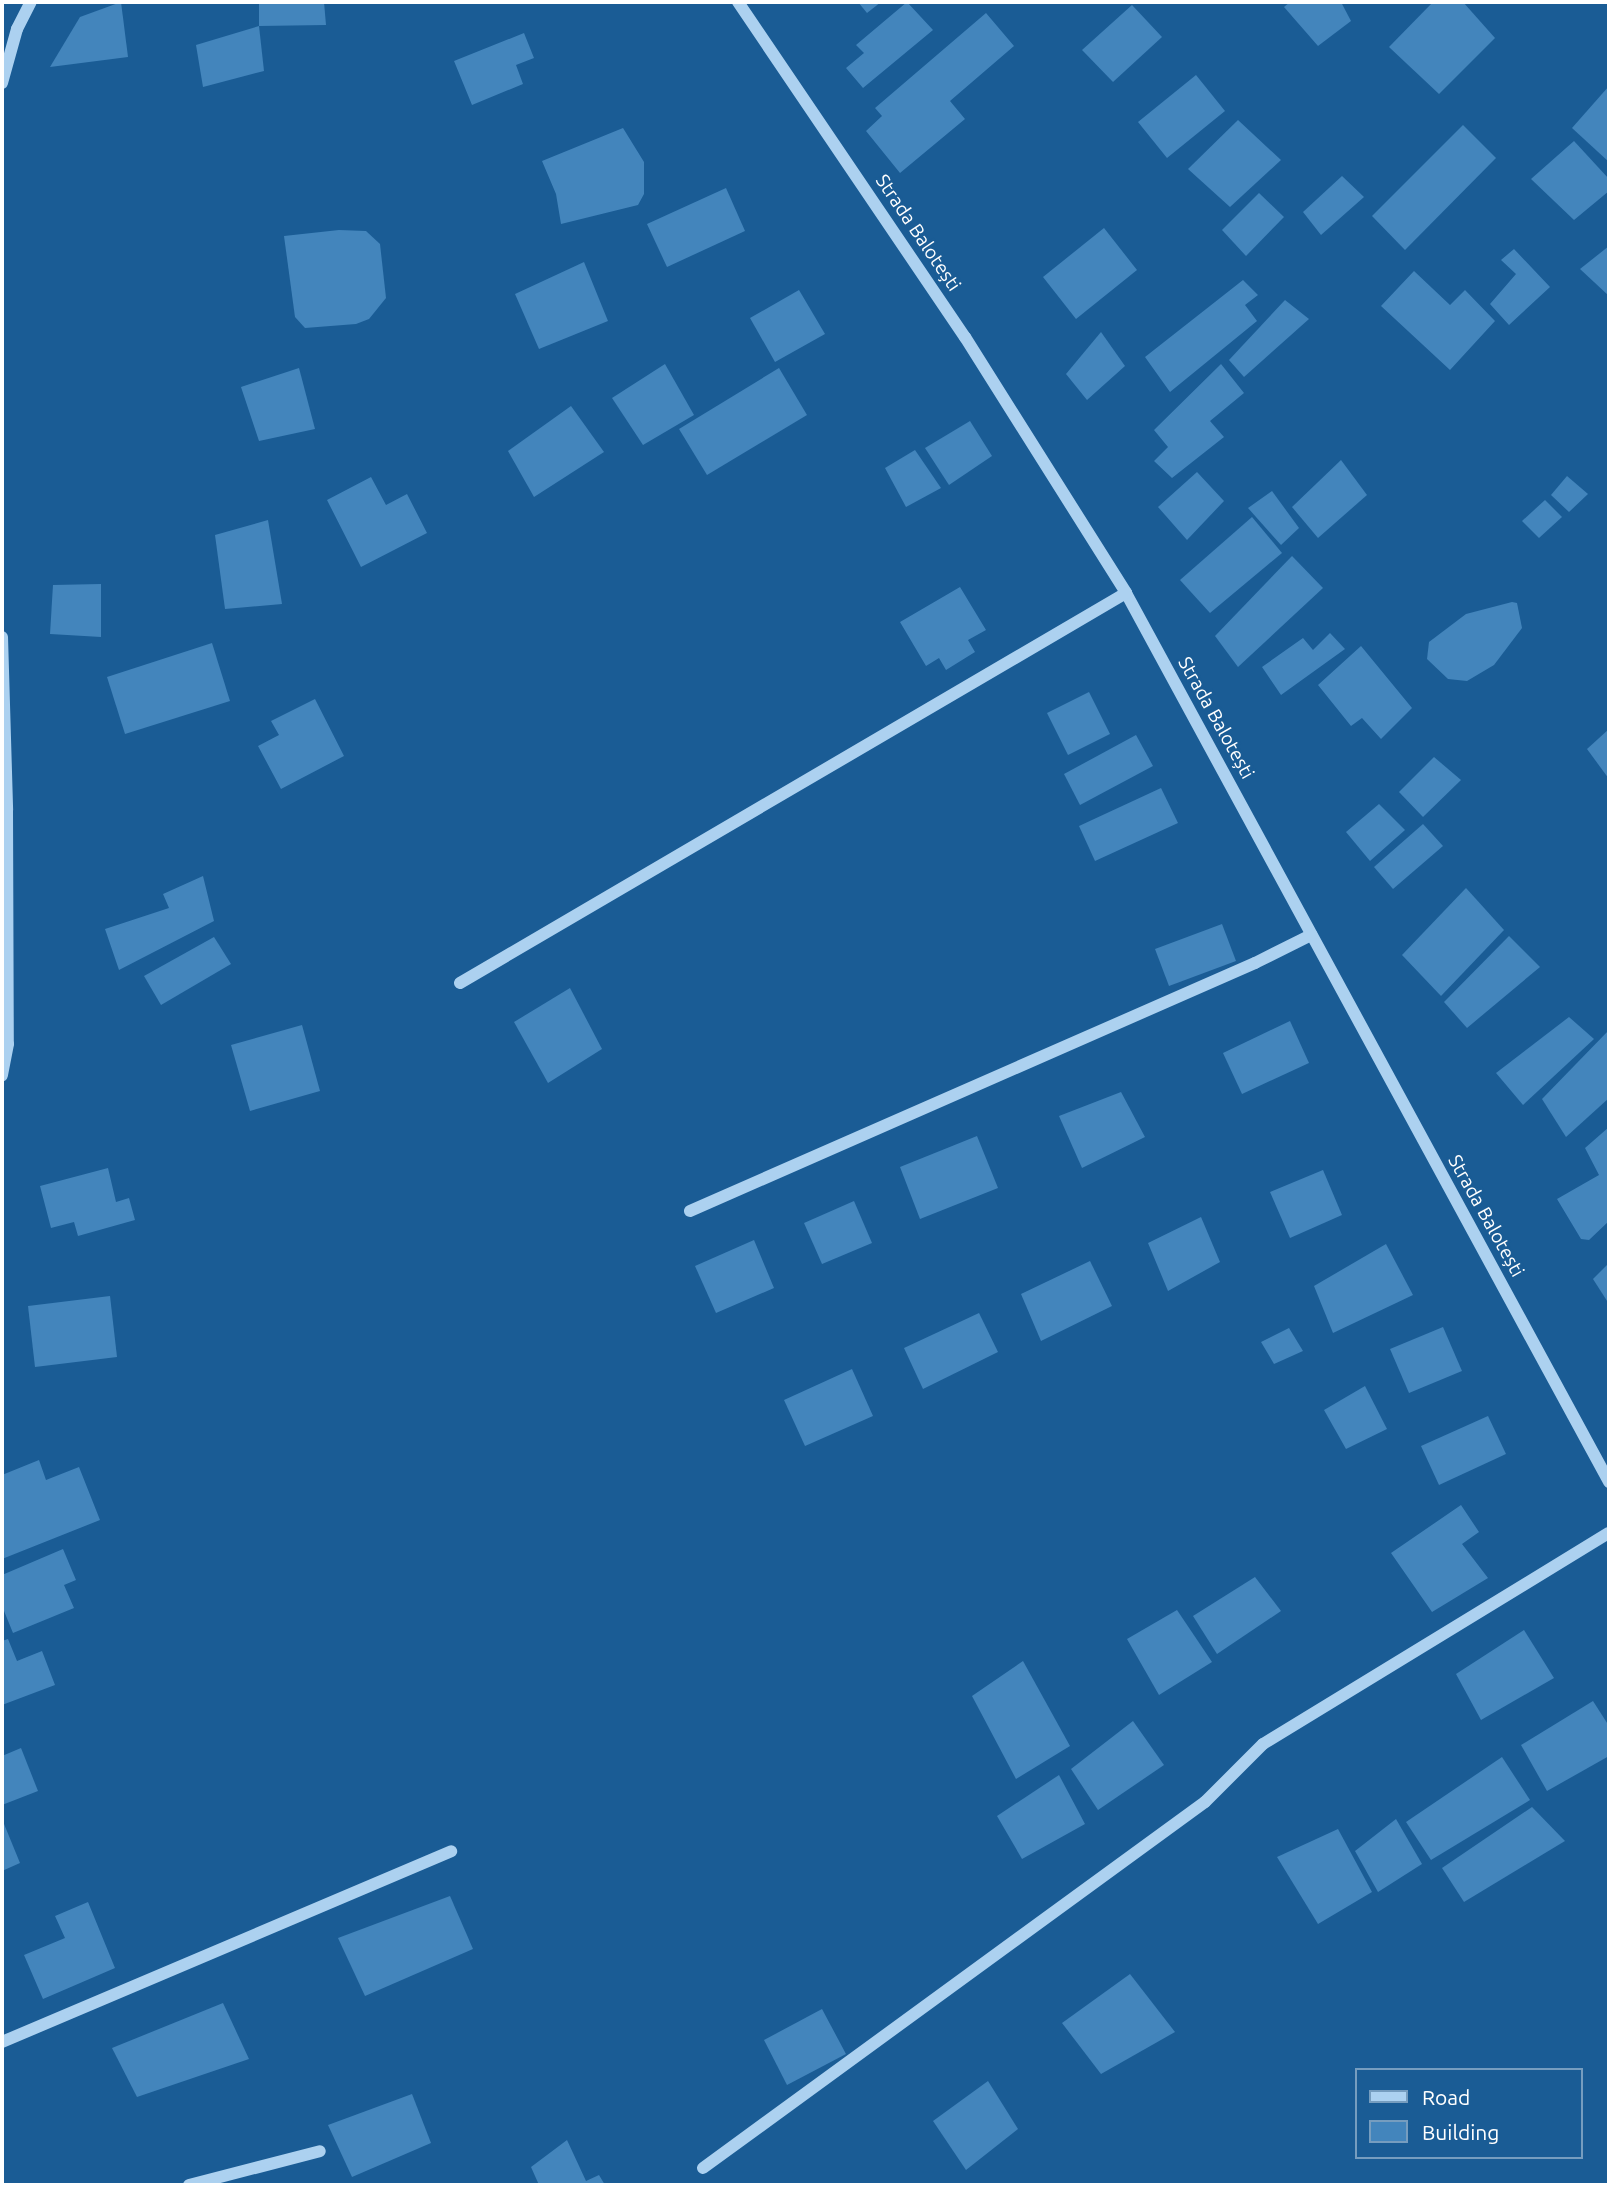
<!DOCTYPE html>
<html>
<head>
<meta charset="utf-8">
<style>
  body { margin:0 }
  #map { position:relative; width:1611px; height:2187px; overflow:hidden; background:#1a5c95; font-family:Ubuntu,sans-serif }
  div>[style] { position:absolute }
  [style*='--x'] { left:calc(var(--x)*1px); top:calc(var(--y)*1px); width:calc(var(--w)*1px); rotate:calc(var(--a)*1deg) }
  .building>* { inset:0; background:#4385bc }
  .minor>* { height:12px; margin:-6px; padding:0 6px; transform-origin:6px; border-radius:6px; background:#acd1f0 }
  span { translate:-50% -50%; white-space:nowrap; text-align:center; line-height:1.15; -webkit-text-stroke:5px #1a5c95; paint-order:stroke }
  .street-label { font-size:19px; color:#fff }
  .frame { position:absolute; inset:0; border:4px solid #fff; pointer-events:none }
  .legend { position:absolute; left:1355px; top:2068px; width:228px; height:91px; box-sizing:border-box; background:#1a5c95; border:2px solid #769dbf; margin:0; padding:9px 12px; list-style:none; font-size:21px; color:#fff }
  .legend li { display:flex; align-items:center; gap:14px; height:35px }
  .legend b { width:35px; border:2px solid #769dbf }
</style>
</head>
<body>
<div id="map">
  <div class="building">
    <i style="clip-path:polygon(121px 2px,128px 57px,50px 67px,80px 17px)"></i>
    <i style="clip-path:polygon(259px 2px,324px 2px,326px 25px,259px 26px)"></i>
    <i style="clip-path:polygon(858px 2px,881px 2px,867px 13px)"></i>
    <i style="clip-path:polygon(907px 2px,933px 30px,863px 88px,846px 68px,864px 53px,856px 45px)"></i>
    <i style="clip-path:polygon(1290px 2px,1341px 2px,1351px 21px,1318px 46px,1284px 7px)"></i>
    <i style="clip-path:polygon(1433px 2px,1463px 2px,1495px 38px,1439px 94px,1389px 47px)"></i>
    <i style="clip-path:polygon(1132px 5px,1162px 37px,1113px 82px,1082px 50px)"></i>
    <i style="clip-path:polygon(986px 13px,1014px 46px,950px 101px,965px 119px,900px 173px,866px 131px,882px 116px,875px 108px)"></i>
    <i style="clip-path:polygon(259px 26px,264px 71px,203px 87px,196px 45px)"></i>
    <i style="clip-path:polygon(524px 33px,534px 58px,516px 65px,523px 84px,472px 105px,454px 61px)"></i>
    <i style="clip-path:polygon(1196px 75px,1225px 111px,1167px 158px,1138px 122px)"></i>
    <i style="clip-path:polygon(1609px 86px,1609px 162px,1572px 128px)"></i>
    <i style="clip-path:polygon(1238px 120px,1281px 160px,1230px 207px,1188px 169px)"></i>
    <i style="clip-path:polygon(1463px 125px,1496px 158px,1405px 250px,1372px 216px)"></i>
    <i style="clip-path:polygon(623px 128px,644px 162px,644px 194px,638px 205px,561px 224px,556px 194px,542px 161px)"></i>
    <i style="clip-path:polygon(1574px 141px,1609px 179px,1609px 191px,1574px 220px,1531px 179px)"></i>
    <i style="clip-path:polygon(1342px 176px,1364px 197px,1321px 235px,1303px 212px)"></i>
    <i style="clip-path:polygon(726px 188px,745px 231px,667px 267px,647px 224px)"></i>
    <i style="clip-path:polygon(1259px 193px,1284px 217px,1246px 256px,1222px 230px)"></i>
    <i style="clip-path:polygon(1104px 228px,1137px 270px,1076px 319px,1043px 277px)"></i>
    <i style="clip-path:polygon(339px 230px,366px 231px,380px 244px,386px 298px,369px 319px,356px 324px,305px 328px,295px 317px,284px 236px)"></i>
    <i style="clip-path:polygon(1609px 246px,1609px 296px,1580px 269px)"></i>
    <i style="clip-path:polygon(1514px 249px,1550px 287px,1509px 325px,1490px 304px,1516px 274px,1501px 260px)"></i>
    <i style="clip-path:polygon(584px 262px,608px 321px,539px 349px,515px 294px)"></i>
    <i style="clip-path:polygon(1414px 271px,1450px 305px,1465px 290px,1495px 321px,1450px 370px,1381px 306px)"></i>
    <i style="clip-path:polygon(1243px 280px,1258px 295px,1245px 305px,1257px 321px,1170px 392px,1145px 357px)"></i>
    <i style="clip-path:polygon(799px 290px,825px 334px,775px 362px,750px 318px)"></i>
    <i style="clip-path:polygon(1285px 300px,1309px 319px,1244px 377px,1229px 360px)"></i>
    <i style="clip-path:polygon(1101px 332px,1125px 366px,1087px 400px,1066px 374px)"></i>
    <i style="clip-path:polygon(665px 364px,694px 415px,643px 445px,612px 398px)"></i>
    <i style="clip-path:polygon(1221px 364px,1244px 393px,1210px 421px,1224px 437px,1172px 478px,1154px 461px,1168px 447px,1154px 430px)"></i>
    <i style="clip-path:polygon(299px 368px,315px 429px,259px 441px,241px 387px)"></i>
    <i style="clip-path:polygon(779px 368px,807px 415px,707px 475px,679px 429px)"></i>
    <i style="clip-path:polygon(571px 406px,604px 452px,534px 497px,508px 451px)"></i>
    <i style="clip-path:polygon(970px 421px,992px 456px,949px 485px,925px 448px)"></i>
    <i style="clip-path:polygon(915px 450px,941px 488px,906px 507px,885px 468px)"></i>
    <i style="clip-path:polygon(1341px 460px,1367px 495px,1318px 538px,1292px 507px)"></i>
    <i style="clip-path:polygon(1197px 472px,1224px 501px,1187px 540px,1158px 507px)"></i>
    <i style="clip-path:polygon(1567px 476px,1588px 494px,1569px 512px,1551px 495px)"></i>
    <i style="clip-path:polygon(371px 477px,386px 505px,407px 494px,427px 533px,361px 567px,327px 500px)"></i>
    <i style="clip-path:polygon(1272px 491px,1299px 528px,1281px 545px,1248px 508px)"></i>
    <i style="clip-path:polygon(1545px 500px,1562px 517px,1539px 538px,1522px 521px)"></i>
    <i style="clip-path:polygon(1252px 517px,1282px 553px,1210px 613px,1180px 580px)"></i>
    <i style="clip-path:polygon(268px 520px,282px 604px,225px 609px,215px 535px)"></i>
    <i style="clip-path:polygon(1292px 556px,1323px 588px,1238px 667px,1215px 636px)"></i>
    <i style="clip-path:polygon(101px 584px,101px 637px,50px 634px,53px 585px)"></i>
    <i style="clip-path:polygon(960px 587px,986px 630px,968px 640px,975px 652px,946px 670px,939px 658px,926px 666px,900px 622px)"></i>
    <i style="clip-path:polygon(1512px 602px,1517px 603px,1522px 628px,1494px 665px,1467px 681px,1448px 679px,1427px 659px,1429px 642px,1466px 614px)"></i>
    <i style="clip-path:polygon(1330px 633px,1345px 649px,1281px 695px,1262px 667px,1303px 638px,1313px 650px)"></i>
    <i style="clip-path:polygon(212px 643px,230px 701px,125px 734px,107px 677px)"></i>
    <i style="clip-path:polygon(1361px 646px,1412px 708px,1381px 739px,1362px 718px,1351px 726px,1318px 685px)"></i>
    <i style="clip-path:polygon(1089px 692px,1110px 734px,1068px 755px,1047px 713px)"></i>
    <i style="clip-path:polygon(315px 699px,344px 756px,281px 789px,258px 746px,279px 735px,271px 721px)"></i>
    <i style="clip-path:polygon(1609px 729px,1609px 779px,1587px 749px)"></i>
    <i style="clip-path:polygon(1136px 735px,1153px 766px,1080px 805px,1064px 774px)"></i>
    <i style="clip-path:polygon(1434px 757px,1461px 780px,1423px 817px,1399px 792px)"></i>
    <i style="clip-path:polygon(1161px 788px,1178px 823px,1095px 861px,1079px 826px)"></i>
    <i style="clip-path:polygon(1379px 804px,1405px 830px,1370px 861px,1346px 832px)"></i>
    <i style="clip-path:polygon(1423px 824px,1443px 846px,1393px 889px,1374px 867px)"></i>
    <i style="clip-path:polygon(203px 876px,214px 921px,119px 970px,105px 929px,169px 908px,163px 894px)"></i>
    <i style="clip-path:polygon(1466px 888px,1504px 930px,1441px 996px,1402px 955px)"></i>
    <i style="clip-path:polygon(1222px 924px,1236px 961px,1169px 986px,1155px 949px)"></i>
    <i style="clip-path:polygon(1509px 936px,1540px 967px,1467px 1028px,1444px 1002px)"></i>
    <i style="clip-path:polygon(214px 937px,231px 964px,161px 1005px,144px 976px)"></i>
    <i style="clip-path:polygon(570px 988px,602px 1049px,548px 1083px,514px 1022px)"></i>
    <i style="clip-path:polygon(1569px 1017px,1594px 1039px,1523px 1105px,1496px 1073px)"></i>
    <i style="clip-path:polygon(1290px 1021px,1309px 1063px,1242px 1094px,1223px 1053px)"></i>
    <i style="clip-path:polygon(302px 1025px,320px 1091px,250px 1111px,231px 1045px)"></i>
    <i style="clip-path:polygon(1609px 1030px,1609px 1098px,1566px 1137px,1542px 1099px)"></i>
    <i style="clip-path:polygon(1121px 1092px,1145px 1137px,1082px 1168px,1059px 1116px)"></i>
    <i style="clip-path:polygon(1609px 1127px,1609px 1221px,1589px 1240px,1581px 1239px,1557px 1199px,1599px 1175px,1585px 1148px)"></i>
    <i style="clip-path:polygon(977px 1136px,998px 1188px,920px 1219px,900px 1167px)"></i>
    <i style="clip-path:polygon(108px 1168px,116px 1202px,129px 1198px,135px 1220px,78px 1236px,74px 1222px,51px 1228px,40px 1186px)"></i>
    <i style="clip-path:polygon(1323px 1170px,1342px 1215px,1290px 1238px,1270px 1192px)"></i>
    <i style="clip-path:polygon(854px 1201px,872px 1243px,822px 1264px,804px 1223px)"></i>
    <i style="clip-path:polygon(1201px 1217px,1220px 1262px,1168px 1291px,1148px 1243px)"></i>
    <i style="clip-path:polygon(754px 1240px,774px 1288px,716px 1313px,695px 1266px)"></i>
    <i style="clip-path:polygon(1386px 1244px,1413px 1295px,1333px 1333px,1314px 1286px)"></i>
    <i style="clip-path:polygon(1090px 1261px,1112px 1306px,1041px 1341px,1021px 1294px)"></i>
    <i style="clip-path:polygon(1609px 1263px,1609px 1304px,1593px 1279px)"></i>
    <i style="clip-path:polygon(110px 1296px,117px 1357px,35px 1367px,28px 1306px)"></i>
    <i style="clip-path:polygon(979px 1313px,998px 1352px,923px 1389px,904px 1348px)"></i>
    <i style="clip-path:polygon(1443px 1327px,1462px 1371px,1409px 1393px,1390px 1349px)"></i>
    <i style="clip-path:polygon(1289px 1328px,1303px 1351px,1274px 1364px,1261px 1342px)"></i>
    <i style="clip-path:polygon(852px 1369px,873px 1416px,805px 1446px,784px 1400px)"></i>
    <i style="clip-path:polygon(1365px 1386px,1387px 1429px,1346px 1449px,1324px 1410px)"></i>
    <i style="clip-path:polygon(1488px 1416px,1506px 1454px,1439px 1485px,1421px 1446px)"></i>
    <i style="clip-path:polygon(39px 1460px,46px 1480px,79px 1467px,100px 1520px,2px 1559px,2px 1475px)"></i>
    <i style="clip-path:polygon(1461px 1505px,1479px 1532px,1462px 1544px,1488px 1578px,1432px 1612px,1391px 1553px)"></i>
    <i style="clip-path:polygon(63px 1549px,76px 1580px,64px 1585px,74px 1608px,13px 1633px,2px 1606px,2px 1575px)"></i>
    <i style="clip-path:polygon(1255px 1577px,1281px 1611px,1217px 1654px,1193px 1616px)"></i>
    <i style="clip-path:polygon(1177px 1610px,1212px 1662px,1159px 1695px,1127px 1639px)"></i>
    <i style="clip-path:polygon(1524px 1630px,1554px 1678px,1481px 1720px,1456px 1674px)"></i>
    <i style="clip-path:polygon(8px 1639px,17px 1661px,42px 1651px,55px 1685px,2px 1705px,2px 1641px)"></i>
    <i style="clip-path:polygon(1023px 1661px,1070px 1746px,1016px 1779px,972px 1696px)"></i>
    <i style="clip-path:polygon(1593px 1701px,1609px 1726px,1609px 1756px,1547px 1791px,1521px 1745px)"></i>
    <i style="clip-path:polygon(1133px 1721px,1164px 1765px,1098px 1810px,1071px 1769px)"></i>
    <i style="clip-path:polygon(21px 1748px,38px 1791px,2px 1805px,2px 1756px)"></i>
    <i style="clip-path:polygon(1502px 1757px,1530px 1800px,1431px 1860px,1406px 1822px)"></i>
    <i style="clip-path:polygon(1059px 1775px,1085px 1824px,1022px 1859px,997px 1816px)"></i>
    <i style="clip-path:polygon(1532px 1807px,1565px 1841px,1464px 1902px,1442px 1868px)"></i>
    <i style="clip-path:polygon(2px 1819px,20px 1863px,2px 1871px)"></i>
    <i style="clip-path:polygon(1396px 1819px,1422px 1864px,1378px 1892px,1355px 1851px)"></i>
    <i style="clip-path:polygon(1338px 1829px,1372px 1892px,1318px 1924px,1277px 1857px)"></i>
    <i style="clip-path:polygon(450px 1896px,473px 1949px,365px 1996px,338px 1938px)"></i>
    <i style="clip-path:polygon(88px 1902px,115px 1968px,43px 1999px,24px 1955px,65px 1938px,55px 1916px)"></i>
    <i style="clip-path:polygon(1130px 1974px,1175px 2032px,1101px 2074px,1062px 2023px)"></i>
    <i style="clip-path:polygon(223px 2003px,249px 2059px,137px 2097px,112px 2048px)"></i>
    <i style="clip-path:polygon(822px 2009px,846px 2054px,787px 2085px,764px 2040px)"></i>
    <i style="clip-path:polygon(988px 2081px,1018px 2129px,966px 2170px,933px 2121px)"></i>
    <i style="clip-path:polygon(412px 2094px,431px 2143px,352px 2177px,328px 2125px)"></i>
    <i style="clip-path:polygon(567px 2140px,586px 2181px,599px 2175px,605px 2185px,539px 2185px,531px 2167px)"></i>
  </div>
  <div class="minor">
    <i style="--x:738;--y:2;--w:405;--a:55.9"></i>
    <i style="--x:965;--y:337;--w:302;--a:57.8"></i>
    <i style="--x:1126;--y:593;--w:1012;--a:61.48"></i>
    <i style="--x:2;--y:83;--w:56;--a:-74.5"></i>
    <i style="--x:17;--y:29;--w:30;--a:-63"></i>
    <i style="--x:2;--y:637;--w:173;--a:88.3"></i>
    <i style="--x:7;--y:810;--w:234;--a:89.8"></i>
    <i style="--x:8;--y:1044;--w:32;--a:101"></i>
    <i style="--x:460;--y:983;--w:772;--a:-30.35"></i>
    <i style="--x:690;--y:1211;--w:617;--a:-23.7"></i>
    <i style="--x:1255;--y:963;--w:63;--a:-26.6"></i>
    <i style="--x:2;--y:2042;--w:488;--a:-23"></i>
    <i style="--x:703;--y:2168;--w:621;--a:-36.1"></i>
    <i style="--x:1205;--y:1802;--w:82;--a:-45"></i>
    <i style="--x:1263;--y:1744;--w:405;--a:-31.4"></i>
    <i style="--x:189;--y:2185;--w:135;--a:-14.5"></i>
  </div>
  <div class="street-label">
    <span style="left:918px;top:233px;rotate:56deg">Strada Balotești</span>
    <span style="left:1216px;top:718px;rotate:61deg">Strada Balotești</span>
    <span style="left:1486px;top:1216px;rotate:61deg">Strada Balotești</span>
  </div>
  <div class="frame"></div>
  <ul class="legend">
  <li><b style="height:9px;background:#acd1f0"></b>Road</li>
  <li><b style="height:19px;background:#4385bc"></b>Building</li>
  </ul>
</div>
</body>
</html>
